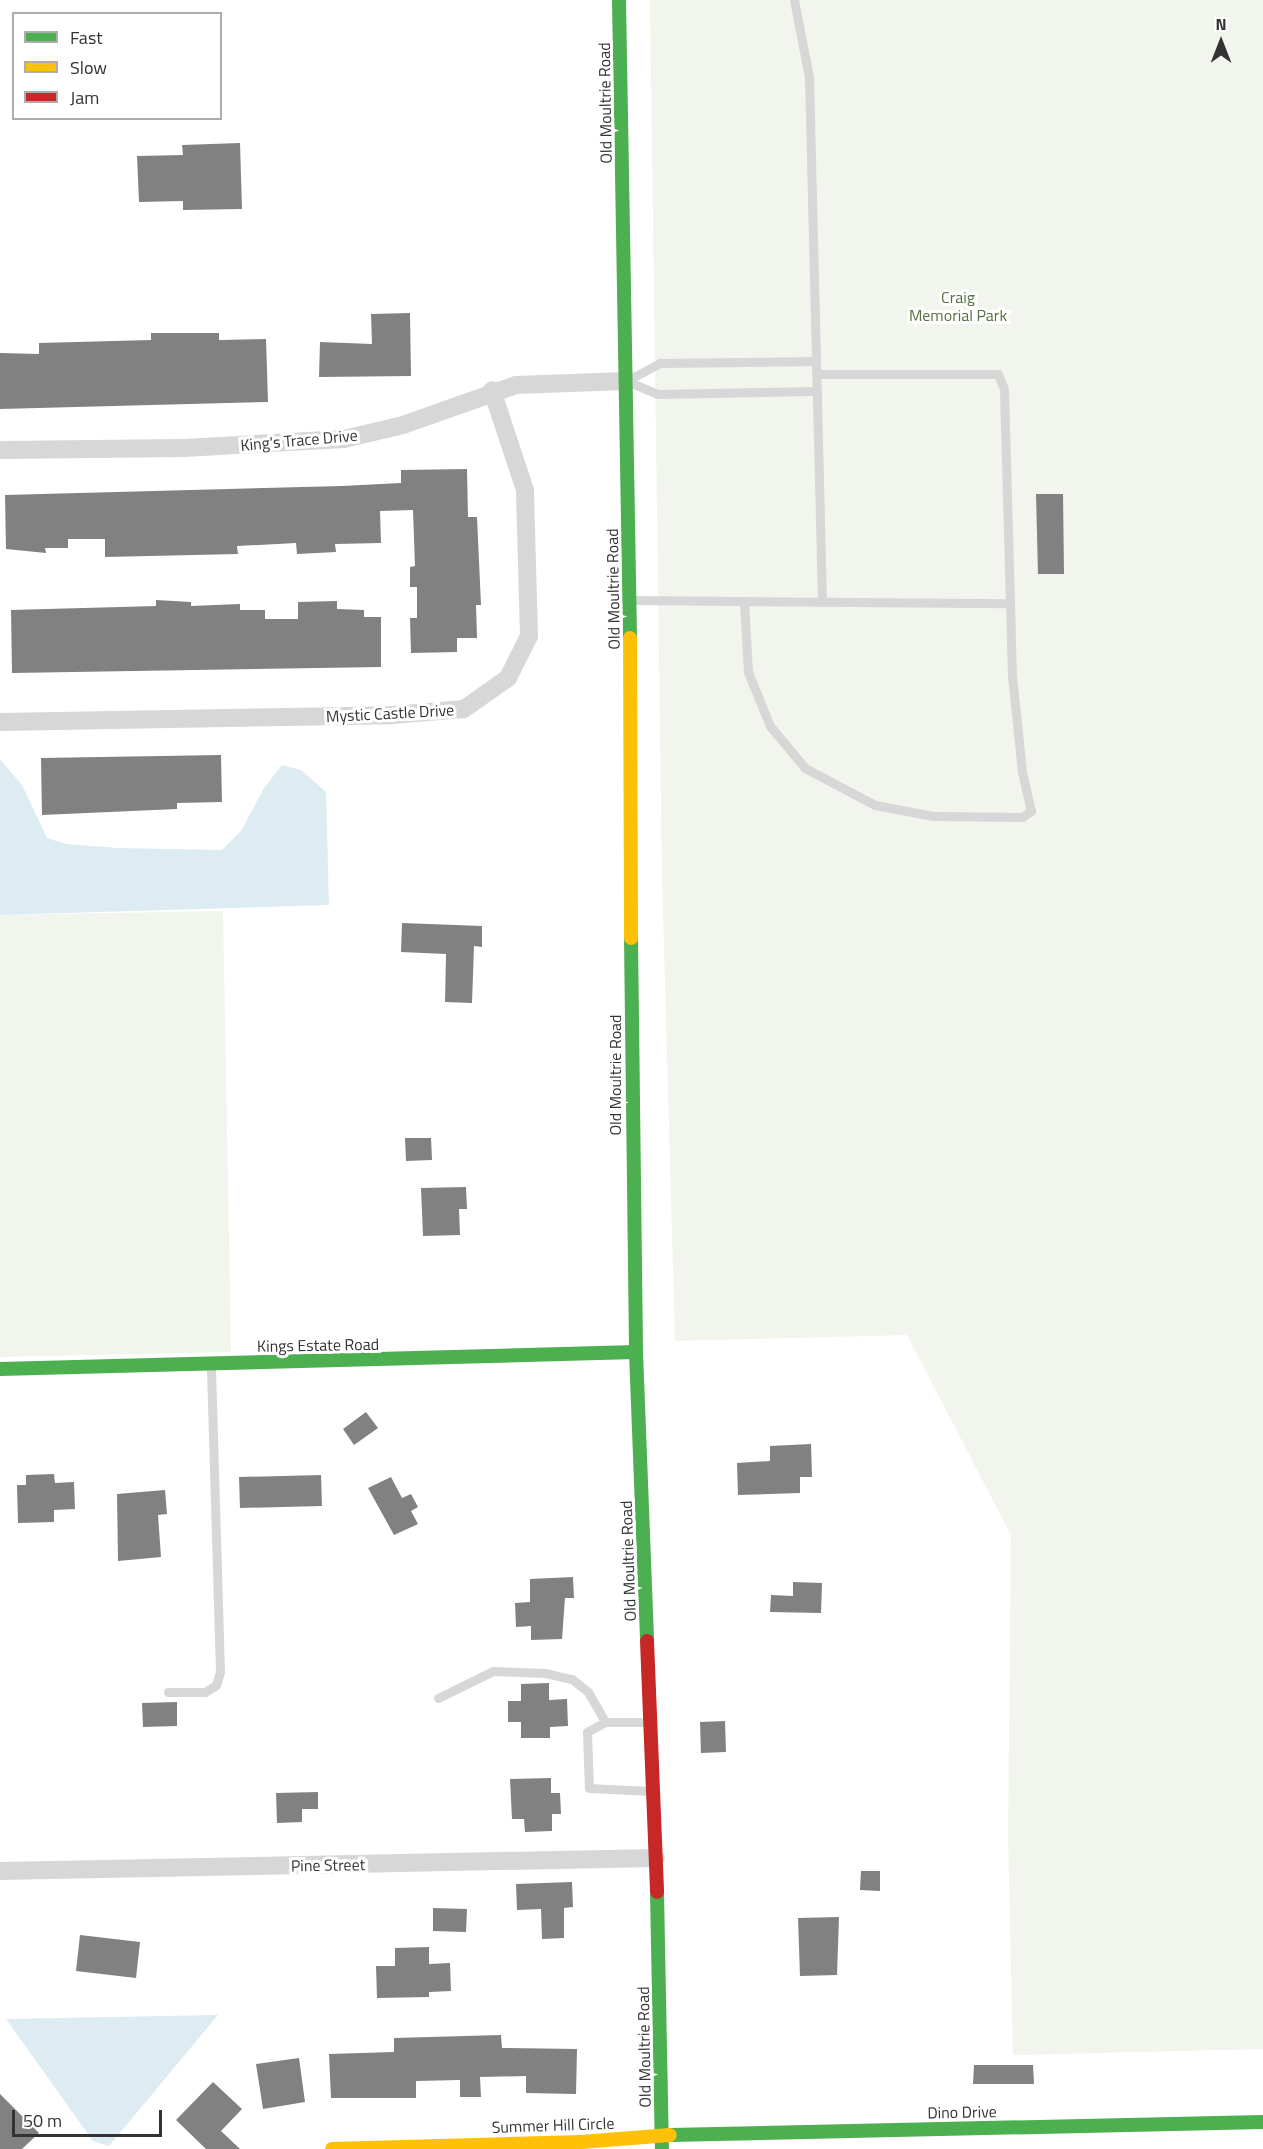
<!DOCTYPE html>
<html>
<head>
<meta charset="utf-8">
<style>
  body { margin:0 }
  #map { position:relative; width:1263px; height:2149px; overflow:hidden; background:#fff; font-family:"Titillium Web",sans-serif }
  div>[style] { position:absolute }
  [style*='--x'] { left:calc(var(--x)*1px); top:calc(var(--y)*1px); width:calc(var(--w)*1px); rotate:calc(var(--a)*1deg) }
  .green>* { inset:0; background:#f1f5ed }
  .water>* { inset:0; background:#ddebf3 }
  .building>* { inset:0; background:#818181 }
  .lane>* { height:9px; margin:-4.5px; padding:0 4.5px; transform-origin:4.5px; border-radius:4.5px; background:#d7d7d7 }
  .street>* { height:18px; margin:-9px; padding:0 9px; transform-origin:9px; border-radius:9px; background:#d7d7d7 }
  .fast>* { height:14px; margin:-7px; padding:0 7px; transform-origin:7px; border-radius:7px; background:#4caf50 }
  .slow>* { height:14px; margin:-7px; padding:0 7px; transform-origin:7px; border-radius:7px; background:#ffc107 }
  .jam>* { height:14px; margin:-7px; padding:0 7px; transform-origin:7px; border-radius:7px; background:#c62828 }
  span { translate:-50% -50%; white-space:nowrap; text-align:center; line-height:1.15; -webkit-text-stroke:6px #fff; paint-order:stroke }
  .street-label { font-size:16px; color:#333 }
  .park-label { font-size:16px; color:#56703f }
  .legend { position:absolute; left:12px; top:12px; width:210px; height:108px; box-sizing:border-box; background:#fff; border:2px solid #adadad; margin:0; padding:8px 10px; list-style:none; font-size:18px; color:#333 }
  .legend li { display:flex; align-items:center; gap:12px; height:30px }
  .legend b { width:30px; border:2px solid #adadad }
  .north { position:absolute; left:1191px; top:12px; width:60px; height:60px; -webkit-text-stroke:4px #fff; paint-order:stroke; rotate:0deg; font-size:16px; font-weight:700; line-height:24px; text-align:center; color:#333 }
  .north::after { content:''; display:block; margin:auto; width:21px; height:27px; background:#333; clip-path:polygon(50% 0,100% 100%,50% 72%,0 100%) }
  .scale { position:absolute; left:12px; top:2110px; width:150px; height:27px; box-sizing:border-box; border:3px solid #333; border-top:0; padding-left:8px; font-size:18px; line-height:21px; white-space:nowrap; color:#333; -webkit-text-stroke:4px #fff; paint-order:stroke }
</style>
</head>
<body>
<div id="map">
  <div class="green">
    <i style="clip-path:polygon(650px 0,1263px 0,1263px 2049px,1013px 2055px,1008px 1838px,1011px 1535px,907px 1335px,675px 1341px,662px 876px)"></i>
    <i style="clip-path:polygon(223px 911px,231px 1352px,0 1357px,0 915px)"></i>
  </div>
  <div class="water">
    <i style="clip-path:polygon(0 759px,22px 785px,47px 838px,66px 844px,117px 848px,222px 850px,241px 831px,264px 788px,282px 765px,301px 770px,326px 792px,329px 905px,0 915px)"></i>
    <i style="clip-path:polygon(218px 2015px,109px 2146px,93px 2141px,6px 2019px)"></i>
  </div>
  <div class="building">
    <i style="clip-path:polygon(240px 143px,242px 209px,183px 210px,183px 201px,139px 202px,137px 156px,183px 155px,182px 145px)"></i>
    <i style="clip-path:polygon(410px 313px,411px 376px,319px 377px,320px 342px,372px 344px,371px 314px)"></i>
    <i style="clip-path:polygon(151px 333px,219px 333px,219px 340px,266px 339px,268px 402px,0 409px,0 353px,39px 354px,39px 343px,151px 340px)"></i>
    <i style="clip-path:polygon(467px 469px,468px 517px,477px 517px,481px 605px,476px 605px,477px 638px,457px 638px,457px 652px,411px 653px,410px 618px,417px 618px,417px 587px,410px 587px,410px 567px,415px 566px,413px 510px,380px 511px,381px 543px,335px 544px,336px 552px,297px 554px,296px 543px,237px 546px,238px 554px,105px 557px,105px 539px,68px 539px,68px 548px,45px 548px,46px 553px,6px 549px,5px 495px,342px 486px,401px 483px,401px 470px)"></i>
    <i style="clip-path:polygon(1036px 494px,1063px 494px,1064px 574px,1038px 574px)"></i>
    <i style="clip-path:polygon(156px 600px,191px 602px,191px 606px,240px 604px,240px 610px,265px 610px,265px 619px,298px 619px,298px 602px,337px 601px,337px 609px,364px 610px,364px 617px,381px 617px,381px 667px,12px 673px,11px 610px,156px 606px)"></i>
    <i style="clip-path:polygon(221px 755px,222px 802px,177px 803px,177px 809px,42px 815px,41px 758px)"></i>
    <i style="clip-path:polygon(402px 923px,482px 926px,482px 947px,474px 946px,472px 1003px,445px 1002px,446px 954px,401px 952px)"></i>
    <i style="clip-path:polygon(405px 1138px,431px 1138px,432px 1160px,406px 1161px)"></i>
    <i style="clip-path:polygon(466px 1187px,467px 1209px,459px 1209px,460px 1235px,423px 1236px,421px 1188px)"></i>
    <i style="clip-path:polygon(366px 1412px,378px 1428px,354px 1445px,343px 1429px)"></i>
    <i style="clip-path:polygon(811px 1444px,812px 1477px,800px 1477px,800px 1493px,738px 1495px,737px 1463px,770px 1461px,770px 1446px)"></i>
    <i style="clip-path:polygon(54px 1474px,55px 1483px,74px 1482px,75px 1509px,54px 1510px,54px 1522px,18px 1523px,17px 1485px,26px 1485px,26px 1475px)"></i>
    <i style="clip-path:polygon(321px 1475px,322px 1506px,240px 1508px,239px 1477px)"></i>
    <i style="clip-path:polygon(391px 1477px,402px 1498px,411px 1494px,418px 1507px,411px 1511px,418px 1524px,394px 1535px,368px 1488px)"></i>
    <i style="clip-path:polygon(165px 1490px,167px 1514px,158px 1515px,161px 1557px,118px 1561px,117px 1494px)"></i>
    <i style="clip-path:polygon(573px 1577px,574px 1598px,565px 1598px,562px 1639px,531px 1640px,531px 1626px,516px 1627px,515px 1603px,530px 1602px,530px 1579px)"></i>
    <i style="clip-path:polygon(793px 1582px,822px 1583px,821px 1613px,770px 1612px,771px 1595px,793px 1596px)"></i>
    <i style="clip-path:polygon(549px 1683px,549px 1700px,567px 1699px,568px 1726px,550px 1727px,550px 1738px,521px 1738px,521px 1722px,508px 1722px,508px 1701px,521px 1701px,521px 1684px)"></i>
    <i style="clip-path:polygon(177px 1702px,177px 1726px,143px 1727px,142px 1703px)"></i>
    <i style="clip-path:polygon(725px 1721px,726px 1752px,701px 1753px,700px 1722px)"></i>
    <i style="clip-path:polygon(551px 1778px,551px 1793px,560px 1793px,561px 1814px,552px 1814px,552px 1831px,525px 1832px,524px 1819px,512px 1819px,510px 1779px)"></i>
    <i style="clip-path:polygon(318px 1792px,318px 1809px,302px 1809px,302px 1822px,277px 1823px,276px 1793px)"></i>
    <i style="clip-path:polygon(861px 1871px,880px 1871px,880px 1891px,860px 1890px)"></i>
    <i style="clip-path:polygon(572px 1882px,573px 1907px,564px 1908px,564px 1938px,542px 1939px,541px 1909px,517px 1910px,516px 1884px)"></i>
    <i style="clip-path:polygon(433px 1908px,467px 1909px,466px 1932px,433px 1931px)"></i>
    <i style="clip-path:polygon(839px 1917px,837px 1975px,800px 1976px,798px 1918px)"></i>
    <i style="clip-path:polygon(80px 1935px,140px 1942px,136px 1978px,76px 1971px)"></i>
    <i style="clip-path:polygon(429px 1947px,429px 1964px,450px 1963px,451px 1991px,429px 1992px,429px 1997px,377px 1998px,376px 1966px,395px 1966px,395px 1948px)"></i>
    <i style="clip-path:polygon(501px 2035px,502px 2048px,577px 2049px,576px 2094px,526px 2093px,526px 2076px,480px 2077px,481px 2097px,460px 2097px,460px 2080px,416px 2081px,416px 2098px,331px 2098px,329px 2054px,394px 2052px,394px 2038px)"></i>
    <i style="clip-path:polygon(299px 2058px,305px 2102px,263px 2109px,256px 2064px)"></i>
    <i style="clip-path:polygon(974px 2065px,1033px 2065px,1034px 2084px,973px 2084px)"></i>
    <i style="clip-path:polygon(213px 2082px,242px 2109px,221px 2131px,240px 2149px,206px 2149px,176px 2120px)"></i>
    <i style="clip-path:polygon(0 2094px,39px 2133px,22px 2149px,0 2149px)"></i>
  </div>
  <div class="lane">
    <i style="--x:794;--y:0;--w:78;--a:79"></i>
    <i style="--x:809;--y:77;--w:524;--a:88.58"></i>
    <i style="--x:628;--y:380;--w:36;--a:-28"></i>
    <i style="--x:660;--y:363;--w:156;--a:-0.7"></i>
    <i style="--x:629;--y:382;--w:30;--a:23"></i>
    <i style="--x:657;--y:394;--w:159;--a:-1.1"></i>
    <i style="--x:632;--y:600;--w:377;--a:0.5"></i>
    <i style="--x:744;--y:601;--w:71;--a:86.8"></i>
    <i style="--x:748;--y:672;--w:58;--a:67.8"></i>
    <i style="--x:770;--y:726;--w:55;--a:50.2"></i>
    <i style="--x:805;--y:768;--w:79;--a:27.9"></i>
    <i style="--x:875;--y:805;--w:59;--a:10.7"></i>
    <i style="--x:933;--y:816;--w:89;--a:0.6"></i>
    <i style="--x:1022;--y:817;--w:11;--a:-34"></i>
    <i style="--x:1031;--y:811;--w:40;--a:-103"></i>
    <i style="--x:1022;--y:772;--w:97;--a:-95.9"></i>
    <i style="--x:1012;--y:676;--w:287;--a:-91.6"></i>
    <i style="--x:1004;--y:389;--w:16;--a:-112"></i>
    <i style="--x:998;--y:374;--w:182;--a:180"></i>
    <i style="--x:168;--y:1692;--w:37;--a:0"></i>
    <i style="--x:205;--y:1692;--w:13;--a:-32"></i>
    <i style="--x:216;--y:1685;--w:14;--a:-73"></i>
    <i style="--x:220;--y:1672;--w:306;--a:-91.7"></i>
    <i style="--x:438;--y:1698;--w:61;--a:-26.1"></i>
    <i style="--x:493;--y:1671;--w:52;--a:2.2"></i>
    <i style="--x:545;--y:1673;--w:28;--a:13"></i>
    <i style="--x:572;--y:1679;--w:21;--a:39"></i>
    <i style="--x:588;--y:1692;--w:34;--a:60"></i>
    <i style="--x:650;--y:1722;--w:45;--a:180"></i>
    <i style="--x:605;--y:1722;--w:21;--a:151"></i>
    <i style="--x:587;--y:1732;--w:56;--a:88"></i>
    <i style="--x:589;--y:1788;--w:62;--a:2.8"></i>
  </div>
  <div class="street">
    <i style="--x:0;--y:450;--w:184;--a:-0.6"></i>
    <i style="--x:184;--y:448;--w:160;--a:-3.2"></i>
    <i style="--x:344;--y:439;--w:61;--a:-13.3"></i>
    <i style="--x:403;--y:425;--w:120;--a:-19.5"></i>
    <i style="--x:516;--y:385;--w:110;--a:-2.1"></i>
    <i style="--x:0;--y:722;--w:392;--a:-1"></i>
    <i style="--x:392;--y:715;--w:72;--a:-4.8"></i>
    <i style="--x:464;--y:709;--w:54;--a:-35.2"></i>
    <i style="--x:508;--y:678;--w:47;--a:-63.4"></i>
    <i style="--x:529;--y:636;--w:146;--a:-91.6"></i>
    <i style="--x:525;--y:490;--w:105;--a:-108.3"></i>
    <i style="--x:0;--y:1871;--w:656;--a:-1.14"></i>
  </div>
  <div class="fast">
    <i style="--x:619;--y:0;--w:638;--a:89.01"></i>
    <i style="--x:631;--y:938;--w:414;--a:89.3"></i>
    <i style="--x:636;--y:1352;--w:289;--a:87.8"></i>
    <i style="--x:0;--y:1369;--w:636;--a:-1.53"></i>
    <i style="--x:657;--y:1892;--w:257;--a:88.9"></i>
    <i style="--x:670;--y:2135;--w:593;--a:-1.26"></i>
  </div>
  <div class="slow">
    <i style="--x:630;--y:638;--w:300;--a:89.8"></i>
    <i style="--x:332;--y:2149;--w:249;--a:-1.6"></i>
    <i style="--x:581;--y:2142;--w:89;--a:-4.5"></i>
  </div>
  <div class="jam">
    <i style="--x:647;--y:1641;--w:251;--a:87.7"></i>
  </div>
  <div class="street-label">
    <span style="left:605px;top:103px;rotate:-91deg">Old Moultrie Road</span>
    <span style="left:299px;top:440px;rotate:-5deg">King's Trace Drive</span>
    <span style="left:613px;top:589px;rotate:-91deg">Old Moultrie Road</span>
    <span style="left:390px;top:713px;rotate:-3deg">Mystic Castle Drive</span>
    <span style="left:615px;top:1075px;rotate:-90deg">Old Moultrie Road</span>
    <span style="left:318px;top:1345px;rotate:-1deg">Kings Estate Road</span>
    <span style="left:628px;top:1561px;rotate:-92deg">Old Moultrie Road</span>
    <span style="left:328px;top:1865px;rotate:-1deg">Pine Street</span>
    <span style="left:644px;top:2047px;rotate:-91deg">Old Moultrie Road</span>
    <span style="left:962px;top:2112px;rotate:-1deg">Dino Drive</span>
    <span style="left:553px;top:2125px;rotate:-2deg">Summer Hill Circle</span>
  </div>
  <div class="park-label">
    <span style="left:958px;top:306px">Craig<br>Memorial Park</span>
  </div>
  <ul class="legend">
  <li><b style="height:8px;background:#4caf50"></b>Fast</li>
  <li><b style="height:8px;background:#ffc107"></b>Slow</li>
  <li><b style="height:8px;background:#c62828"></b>Jam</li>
  </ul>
  <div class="north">N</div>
  <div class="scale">50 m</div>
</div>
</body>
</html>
